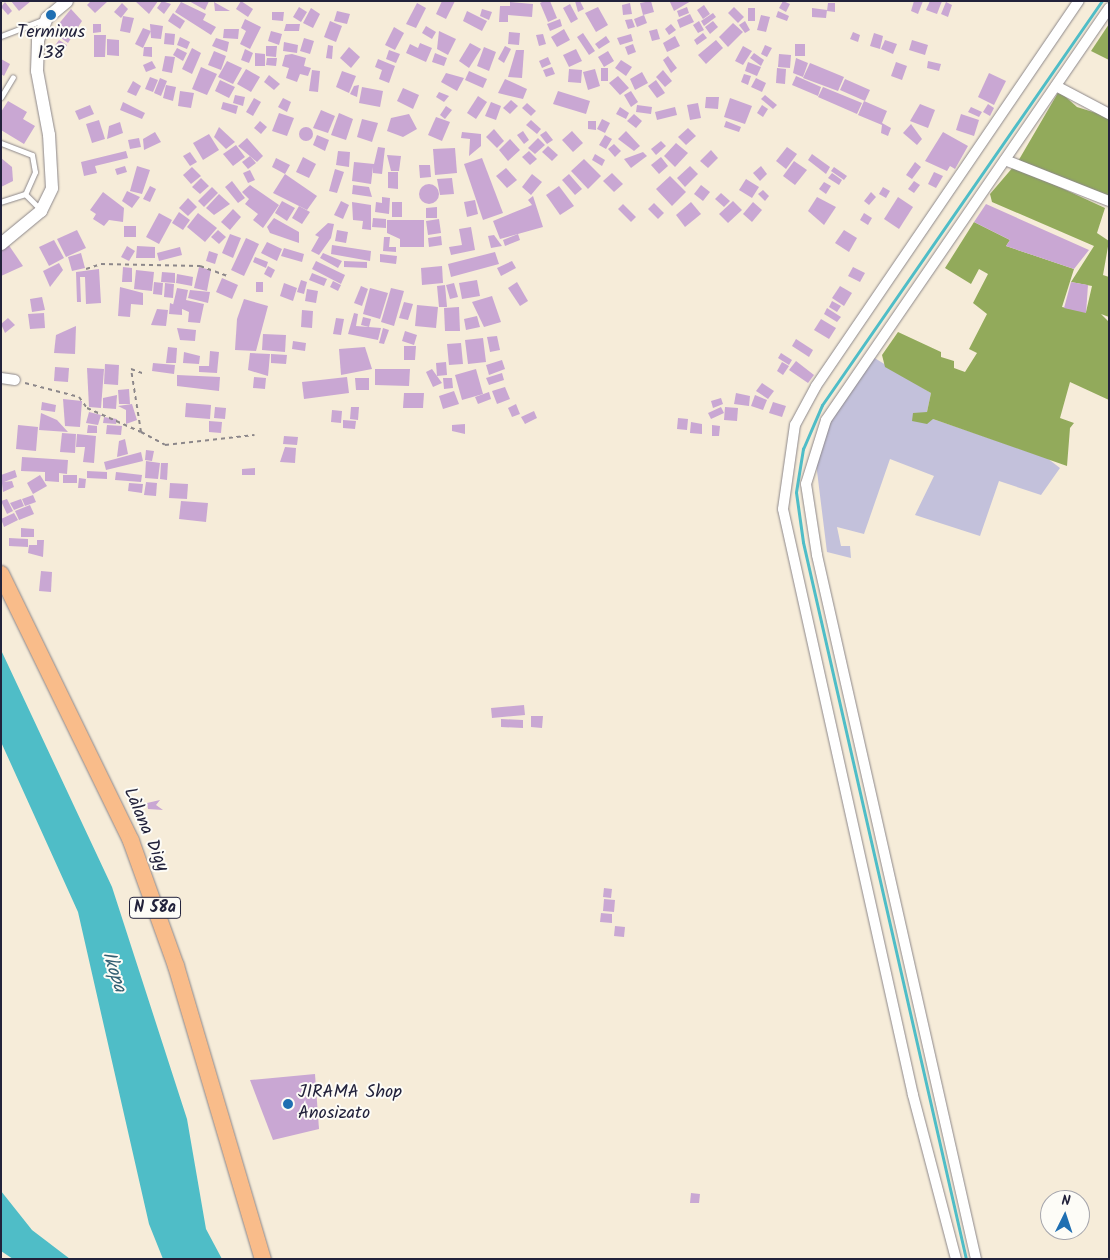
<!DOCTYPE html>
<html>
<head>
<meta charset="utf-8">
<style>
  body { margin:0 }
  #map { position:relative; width:1110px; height:1260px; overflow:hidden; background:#f6ecd9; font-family:Kalam,sans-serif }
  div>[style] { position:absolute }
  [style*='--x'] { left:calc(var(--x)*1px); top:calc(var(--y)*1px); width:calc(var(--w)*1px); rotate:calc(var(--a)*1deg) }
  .industrial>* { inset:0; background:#c3c1db }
  .forest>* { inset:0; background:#92aa5b }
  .water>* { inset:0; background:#4fbdc7 }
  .stream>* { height:3px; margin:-1.5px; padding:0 1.5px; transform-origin:1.5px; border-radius:1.5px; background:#4fbdc7 }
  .building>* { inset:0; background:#c9a7d3 }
  .round { border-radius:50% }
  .path>* { height:2px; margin-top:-1px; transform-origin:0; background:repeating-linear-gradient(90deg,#8c878a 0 4px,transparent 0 8px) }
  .roads { filter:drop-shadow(0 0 1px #8c878a) drop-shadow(0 0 1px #8c878a) }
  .service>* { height:5px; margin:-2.5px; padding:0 2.5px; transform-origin:2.5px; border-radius:2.5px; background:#fff }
  .minor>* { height:10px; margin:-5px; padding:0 5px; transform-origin:5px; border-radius:5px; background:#fff }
  .tertiary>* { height:12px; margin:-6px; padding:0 6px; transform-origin:6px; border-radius:6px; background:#fff }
  .primary>* { height:16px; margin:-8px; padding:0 8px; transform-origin:8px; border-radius:8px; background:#f9bc8a }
  .dots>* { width:14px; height:14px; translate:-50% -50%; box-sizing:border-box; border:2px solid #fdfcf7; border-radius:50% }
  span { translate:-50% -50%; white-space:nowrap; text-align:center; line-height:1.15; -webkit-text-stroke:4px #fdfcf7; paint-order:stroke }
  .shield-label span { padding:1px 4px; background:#fdfcf7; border:1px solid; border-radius:4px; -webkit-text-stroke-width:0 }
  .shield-label { font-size:16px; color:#22223b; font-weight:700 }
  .poi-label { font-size:18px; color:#22223b }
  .left { translate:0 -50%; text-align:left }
  .street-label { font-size:18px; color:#22223b }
  .water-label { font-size:19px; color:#346073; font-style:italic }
  .frame { position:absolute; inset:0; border:2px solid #22223b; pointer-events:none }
  .north { position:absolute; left:1040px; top:1190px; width:50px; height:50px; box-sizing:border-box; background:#fdfcf7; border:1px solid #a5a5ac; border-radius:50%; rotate:4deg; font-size:14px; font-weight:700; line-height:20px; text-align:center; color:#22223b }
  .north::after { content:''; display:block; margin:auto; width:18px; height:22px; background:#1f6fb2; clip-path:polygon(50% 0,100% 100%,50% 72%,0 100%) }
</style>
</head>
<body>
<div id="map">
  <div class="industrial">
    <i style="clip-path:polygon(873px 357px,931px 393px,927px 412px,933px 419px,1047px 458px,1060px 468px,1041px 495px,999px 481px,980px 536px,915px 515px,934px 476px,890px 459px,864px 534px,837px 527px,841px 546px,850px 546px,851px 558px,827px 552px,816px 463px,829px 422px)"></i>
  </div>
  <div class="forest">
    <i style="clip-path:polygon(1109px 24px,1109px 60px,1091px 51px)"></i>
    <i style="clip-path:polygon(1059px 91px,1077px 107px,1109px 117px,1109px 200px,1017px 163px)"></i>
    <i style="clip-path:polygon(1014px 166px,1105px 208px,1097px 233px,1109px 241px,1103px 275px,1109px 277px,1109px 317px,1101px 314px,1109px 322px,1109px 400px,1070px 382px,1060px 418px,1074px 423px,1070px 428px,1067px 466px,933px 419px,927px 424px,912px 421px,913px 413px,927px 412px,931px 393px,885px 367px,882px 355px,898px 332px,941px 352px,941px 357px,954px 361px,954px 368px,965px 372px,977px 353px,969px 349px,987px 314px,973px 303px,988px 274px,979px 269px,971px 284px,945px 268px,974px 222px,1010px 240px,1006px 246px,1074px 269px,1062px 307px,1086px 312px,1092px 286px,1071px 282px,1094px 246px,992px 202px,990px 194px)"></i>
  </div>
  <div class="water">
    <i style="clip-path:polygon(1px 650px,112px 887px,187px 1119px,206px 1229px,222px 1259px,163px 1259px,149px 1224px,78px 912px,1px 742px)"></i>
    <i style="clip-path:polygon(1px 1191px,32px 1230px,70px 1259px,13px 1259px,1px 1251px)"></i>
  </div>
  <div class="stream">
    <i style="--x:966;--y:1259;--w:735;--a:-102.81"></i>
    <i style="--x:803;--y:542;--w:50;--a:-98"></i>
    <i style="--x:796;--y:492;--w:44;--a:-80.8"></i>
    <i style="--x:803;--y:449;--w:48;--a:-66.6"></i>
    <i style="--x:822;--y:405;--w:492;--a:-55.3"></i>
  </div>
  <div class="building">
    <i style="clip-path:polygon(11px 1px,31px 1px,19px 11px)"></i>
    <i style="clip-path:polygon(91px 1px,108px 1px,95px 13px,87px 5px)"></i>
    <i style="clip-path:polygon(135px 1px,158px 1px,149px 14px)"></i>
    <i style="clip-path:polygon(162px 1px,171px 4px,164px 14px,157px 8px)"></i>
    <i style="clip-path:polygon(189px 1px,209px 1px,205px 10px)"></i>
    <i style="clip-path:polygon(241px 1px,253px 9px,248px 17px,236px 9px)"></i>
    <i style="clip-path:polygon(442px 1px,455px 1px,446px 19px,436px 14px)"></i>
    <i style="clip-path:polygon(544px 1px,550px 1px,557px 18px,548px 22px,540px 3px)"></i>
    <i style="clip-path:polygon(575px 1px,580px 1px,584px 9px,578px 12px)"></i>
    <i style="clip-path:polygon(651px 1px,654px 12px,643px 15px,640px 3px)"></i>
    <i style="clip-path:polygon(691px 1px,674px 11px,670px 2px,671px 1px)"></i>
    <i style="clip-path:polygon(783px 1px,790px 4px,786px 12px,779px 8px)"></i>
    <i style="clip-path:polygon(914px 1px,923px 1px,918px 14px,911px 11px)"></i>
    <i style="clip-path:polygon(930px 1px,942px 1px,937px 14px,926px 10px)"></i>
    <i style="clip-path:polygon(5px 2px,12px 11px,8px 15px,1px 7px)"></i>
    <i style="clip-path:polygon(181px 2px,206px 14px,203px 20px,216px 27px,211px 35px,175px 12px)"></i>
    <i style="clip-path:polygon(214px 2px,230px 11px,215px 11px)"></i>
    <i style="clip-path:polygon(510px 2px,533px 4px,532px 17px,508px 15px,508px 22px,499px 22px,500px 6px,510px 6px)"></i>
    <i style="clip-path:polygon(946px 2px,952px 5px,948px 17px,941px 14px)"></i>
    <i style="clip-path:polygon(122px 3px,128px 9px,121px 18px,114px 12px)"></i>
    <i style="clip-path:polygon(417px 3px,426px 8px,416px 28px,406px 24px)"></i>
    <i style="clip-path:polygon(630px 3px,632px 14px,623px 15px,622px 5px)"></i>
    <i style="clip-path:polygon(828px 3px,835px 3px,835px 12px,827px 11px)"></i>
    <i style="clip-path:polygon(570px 4px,578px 19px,571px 23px,563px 8px)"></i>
    <i style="clip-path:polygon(704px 5px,710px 14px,703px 19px,697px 10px)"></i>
    <i style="clip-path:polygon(299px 7px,307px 12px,301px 22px,293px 17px)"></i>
    <i style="clip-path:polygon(598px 7px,608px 25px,596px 32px,585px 13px)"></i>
    <i style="clip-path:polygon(687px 7px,689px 13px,679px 17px,677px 11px)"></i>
    <i style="clip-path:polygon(734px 7px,744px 17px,738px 23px,728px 13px)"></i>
    <i style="clip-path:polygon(311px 8px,320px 14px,313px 28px,303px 23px)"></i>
    <i style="clip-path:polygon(748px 8px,755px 8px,755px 21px,748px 21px)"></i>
    <i style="clip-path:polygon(812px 8px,827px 10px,826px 18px,812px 17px)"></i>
    <i style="clip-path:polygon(71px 9px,82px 21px,68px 43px,52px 32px)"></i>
    <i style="clip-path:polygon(482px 9px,492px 12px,489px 20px,480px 16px)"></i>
    <i style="clip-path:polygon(337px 11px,350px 14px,347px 24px,334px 21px)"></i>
    <i style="clip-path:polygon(467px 11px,487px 21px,482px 31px,463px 21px)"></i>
    <i style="clip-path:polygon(778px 11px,789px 16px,787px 21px,776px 17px)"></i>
    <i style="clip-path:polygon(272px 12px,284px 12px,283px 21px,272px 20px)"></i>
    <i style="clip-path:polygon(173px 13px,185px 21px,180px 29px,168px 21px)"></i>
    <i style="clip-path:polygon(713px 13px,716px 17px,704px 26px,701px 21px)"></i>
    <i style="clip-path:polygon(690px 14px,694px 22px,680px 28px,677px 20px)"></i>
    <i style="clip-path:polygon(644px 15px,647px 23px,637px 27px,634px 19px)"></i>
    <i style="clip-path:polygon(761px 15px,770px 17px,766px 32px,757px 30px)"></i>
    <i style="clip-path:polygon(123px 16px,134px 18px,130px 33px,120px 31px)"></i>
    <i style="clip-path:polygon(245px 19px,261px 27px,250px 49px,240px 44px,246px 31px,241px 28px)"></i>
    <i style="clip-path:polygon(560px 19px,562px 26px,550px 31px,547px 24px)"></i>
    <i style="clip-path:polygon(632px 19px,635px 27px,628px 29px,625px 20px)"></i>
    <i style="clip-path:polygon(330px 21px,342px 26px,336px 42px,324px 37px)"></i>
    <i style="clip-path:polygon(699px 21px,704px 30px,698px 33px,693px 25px)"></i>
    <i style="clip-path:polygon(713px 21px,718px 27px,710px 34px,705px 27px)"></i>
    <i style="clip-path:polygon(745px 21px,750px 30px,745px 33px,739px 25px)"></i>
    <i style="clip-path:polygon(733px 23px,743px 32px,728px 47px,719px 37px)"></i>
    <i style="clip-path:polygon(93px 24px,101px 24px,101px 32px,93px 33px)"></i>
    <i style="clip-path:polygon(150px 24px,163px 26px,161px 39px,151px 38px)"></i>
    <i style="clip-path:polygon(286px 24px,300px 24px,299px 31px,284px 31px)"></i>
    <i style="clip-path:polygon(671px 24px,676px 30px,669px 35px,665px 29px)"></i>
    <i style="clip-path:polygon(426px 26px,436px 32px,432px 39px,422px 33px)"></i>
    <i style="clip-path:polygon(394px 27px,404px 33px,395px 50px,385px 45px)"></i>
    <i style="clip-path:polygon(143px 28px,151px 31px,143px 48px,135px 44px)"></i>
    <i style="clip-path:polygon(224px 29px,239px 29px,238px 39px,223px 38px)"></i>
    <i style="clip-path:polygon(564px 29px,570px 40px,557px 47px,551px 37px)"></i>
    <i style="clip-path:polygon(657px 29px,660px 39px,652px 41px,649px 31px)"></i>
    <i style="clip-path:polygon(271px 31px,282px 34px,279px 45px,268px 41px)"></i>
    <i style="clip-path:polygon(439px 31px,456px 39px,448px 55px,437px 49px)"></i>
    <i style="clip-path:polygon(509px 32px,520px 33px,519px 45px,508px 44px)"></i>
    <i style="clip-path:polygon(853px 32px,860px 35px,858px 42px,850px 39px)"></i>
    <i style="clip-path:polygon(165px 33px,175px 34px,174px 45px,164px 44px)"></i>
    <i style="clip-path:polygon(583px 33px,595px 51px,589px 55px,577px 37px)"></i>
    <i style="clip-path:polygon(703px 33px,707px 38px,697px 45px,694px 40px)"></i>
    <i style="clip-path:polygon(874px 33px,883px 36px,880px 49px,870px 46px)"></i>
    <i style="clip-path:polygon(543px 34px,546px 44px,539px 46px,536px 35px)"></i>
    <i style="clip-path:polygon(631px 34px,633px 41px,620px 45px,617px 38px)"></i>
    <i style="clip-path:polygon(94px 35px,106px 35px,105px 57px,94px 57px)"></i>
    <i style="clip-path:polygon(606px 36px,610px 42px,599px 49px,595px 44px)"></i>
    <i style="clip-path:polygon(675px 36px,680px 46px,667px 52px,663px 43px)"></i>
    <i style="clip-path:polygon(180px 37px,190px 42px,187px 49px,177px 45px)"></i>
    <i style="clip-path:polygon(216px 38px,229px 42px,227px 52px,212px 46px)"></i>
    <i style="clip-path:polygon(304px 38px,314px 41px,310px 54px,300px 51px)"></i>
    <i style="clip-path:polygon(107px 39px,119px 40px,119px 56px,107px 55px)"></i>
    <i style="clip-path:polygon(59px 40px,67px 45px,62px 53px,54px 47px)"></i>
    <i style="clip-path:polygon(716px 40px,723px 48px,706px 64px,698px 55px)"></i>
    <i style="clip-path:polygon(885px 40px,897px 44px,893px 54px,881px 49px)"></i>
    <i style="clip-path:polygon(912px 40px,928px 45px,925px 55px,909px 50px)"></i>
    <i style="clip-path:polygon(284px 42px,298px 45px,297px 53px,283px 51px)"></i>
    <i style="clip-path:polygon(420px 43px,432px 48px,426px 62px,406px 53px,410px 44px,418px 48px)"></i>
    <i style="clip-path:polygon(470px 43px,481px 49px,469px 68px,459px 61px)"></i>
    <i style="clip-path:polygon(633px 44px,636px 52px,628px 55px,625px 47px)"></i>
    <i style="clip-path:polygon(795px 44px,805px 44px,805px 56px,795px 56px)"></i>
    <i style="clip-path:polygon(328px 45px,333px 46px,332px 59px,326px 58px)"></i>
    <i style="clip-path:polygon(765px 45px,772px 48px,767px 57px,761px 54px)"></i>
    <i style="clip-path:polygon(266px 46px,277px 46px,276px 57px,266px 56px)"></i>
    <i style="clip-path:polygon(505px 46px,511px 49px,504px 63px,498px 59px)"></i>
    <i style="clip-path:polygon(743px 46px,752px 51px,743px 65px,735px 61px)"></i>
    <i style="clip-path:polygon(144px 47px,152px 47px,152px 57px,143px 56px)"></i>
    <i style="clip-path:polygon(349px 47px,360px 57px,351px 68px,340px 58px)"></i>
    <i style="clip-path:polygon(484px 47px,496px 52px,489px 71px,477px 66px)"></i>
    <i style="clip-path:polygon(177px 48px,187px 53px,183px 61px,173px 55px)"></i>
    <i style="clip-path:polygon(192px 48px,201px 53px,192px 74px,182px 69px)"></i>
    <i style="clip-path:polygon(245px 49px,253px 53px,249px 63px,241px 60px)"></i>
    <i style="clip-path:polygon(576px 49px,582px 61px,569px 67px,563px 55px)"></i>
    <i style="clip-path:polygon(389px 50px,400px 54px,396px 63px,386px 59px)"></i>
    <i style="clip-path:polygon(516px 50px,524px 50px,522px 78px,508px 77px)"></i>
    <i style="clip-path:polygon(214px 51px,226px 56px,221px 70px,208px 65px)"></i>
    <i style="clip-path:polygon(608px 51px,614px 61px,604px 67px,598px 57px)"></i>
    <i style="clip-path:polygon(255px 53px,265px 54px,265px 66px,255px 66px)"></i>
    <i style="clip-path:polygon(435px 53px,447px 58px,444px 66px,432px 62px)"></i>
    <i style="clip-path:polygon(754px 53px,764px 60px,761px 66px,750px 58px)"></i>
    <i style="clip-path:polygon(292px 54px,306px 58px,304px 66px,311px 68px,308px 76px,300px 74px,297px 82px,286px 78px,289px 68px,282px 66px,285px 55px)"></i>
    <i style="clip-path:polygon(779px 54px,791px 55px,790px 68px,778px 67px)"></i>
    <i style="clip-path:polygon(165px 56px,175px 57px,172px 73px,162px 71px)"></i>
    <i style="clip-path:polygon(668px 56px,677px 68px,671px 73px,663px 60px)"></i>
    <i style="clip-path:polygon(548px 57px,551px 64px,542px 68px,539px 61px)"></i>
    <i style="clip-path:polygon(267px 58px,277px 58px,276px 66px,266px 65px)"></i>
    <i style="clip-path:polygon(796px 58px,808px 63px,803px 77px,793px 73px)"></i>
    <i style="clip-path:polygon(1px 59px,10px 64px,4px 76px,1px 74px)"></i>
    <i style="clip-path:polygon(378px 59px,395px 66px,389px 83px,379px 79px,382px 70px,375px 67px)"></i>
    <i style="clip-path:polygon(621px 60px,632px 67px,626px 76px,615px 68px)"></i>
    <i style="clip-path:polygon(152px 61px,156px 68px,146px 72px,143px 65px)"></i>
    <i style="clip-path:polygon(227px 61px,242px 68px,233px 84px,218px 77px)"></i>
    <i style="clip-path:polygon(928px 61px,941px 64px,939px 71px,927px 68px)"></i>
    <i style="clip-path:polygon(748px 62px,761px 67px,757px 76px,745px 71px)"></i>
    <i style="clip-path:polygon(896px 62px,907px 66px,902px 80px,891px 76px)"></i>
    <i style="clip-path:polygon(810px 63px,844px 77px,838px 91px,803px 78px)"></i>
    <i style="clip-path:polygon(201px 67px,217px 74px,207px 95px,192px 89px)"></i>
    <i style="clip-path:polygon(552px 67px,555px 74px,546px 77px,543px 70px)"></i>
    <i style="clip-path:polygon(601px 68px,608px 68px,608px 81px,601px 81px)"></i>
    <i style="clip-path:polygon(777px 68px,786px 69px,785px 84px,776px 83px)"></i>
    <i style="clip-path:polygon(246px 69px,260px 77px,251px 92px,237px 84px)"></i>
    <i style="clip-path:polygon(569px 69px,582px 70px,581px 83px,568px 82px)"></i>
    <i style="clip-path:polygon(595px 69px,600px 86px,588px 90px,583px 72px)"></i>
    <i style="clip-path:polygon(312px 70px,320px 71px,318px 92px,309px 91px)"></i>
    <i style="clip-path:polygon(663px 70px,672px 81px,665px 87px,656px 77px)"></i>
    <i style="clip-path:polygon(342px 71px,356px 76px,349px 93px,336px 87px)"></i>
    <i style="clip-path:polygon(469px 71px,487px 79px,483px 88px,465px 80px)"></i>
    <i style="clip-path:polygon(642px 72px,648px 83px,635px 90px,630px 79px)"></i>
    <i style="clip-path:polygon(446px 73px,464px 78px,457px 91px,441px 82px)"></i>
    <i style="clip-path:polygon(989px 73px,1006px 81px,994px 105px,978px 97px)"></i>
    <i style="clip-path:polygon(744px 74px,751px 76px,748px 85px,741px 82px)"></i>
    <i style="clip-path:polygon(269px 75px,280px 84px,274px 90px,264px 82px)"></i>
    <i style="clip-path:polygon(618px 76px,629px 88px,620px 95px,609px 83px)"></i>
    <i style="clip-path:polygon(796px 76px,821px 87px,818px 96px,792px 85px)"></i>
    <i style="clip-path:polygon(150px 77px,158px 80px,153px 92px,145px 89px)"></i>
    <i style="clip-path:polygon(160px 78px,167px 81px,161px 96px,154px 93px)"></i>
    <i style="clip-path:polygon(756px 78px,766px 83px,762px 92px,751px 87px)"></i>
    <i style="clip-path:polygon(505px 79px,527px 89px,523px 99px,498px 93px)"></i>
    <i style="clip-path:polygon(845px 79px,870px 90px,865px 101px,840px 90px)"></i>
    <i style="clip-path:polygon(220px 80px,235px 87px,229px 98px,215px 91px)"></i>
    <i style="clip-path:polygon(656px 80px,665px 93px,657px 98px,648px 86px)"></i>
    <i style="clip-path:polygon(133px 81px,141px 86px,136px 96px,127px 92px)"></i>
    <i style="clip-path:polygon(166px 85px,176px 87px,173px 101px,163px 98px)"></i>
    <i style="clip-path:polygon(359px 85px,357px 97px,350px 94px,354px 86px)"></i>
    <i style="clip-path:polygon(362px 87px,383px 91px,380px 107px,359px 103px)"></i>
    <i style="clip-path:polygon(823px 87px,862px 103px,857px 114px,818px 97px)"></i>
    <i style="clip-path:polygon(403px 88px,419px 95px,413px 109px,397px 101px)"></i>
    <i style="clip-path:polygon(180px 91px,194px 93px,191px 108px,178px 106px)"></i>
    <i style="clip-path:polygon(558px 91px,590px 101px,586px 114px,553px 104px)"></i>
    <i style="clip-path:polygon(631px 91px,638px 102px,631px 107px,624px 95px)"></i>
    <i style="clip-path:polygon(439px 92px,449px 96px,444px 102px,436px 97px)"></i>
    <i style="clip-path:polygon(235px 95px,245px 97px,243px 106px,233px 103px)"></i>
    <i style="clip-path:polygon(765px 95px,777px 105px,773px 109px,761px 99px)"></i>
    <i style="clip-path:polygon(478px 96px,487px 102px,476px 119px,467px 113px)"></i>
    <i style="clip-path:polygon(706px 97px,719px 97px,718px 109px,705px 108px)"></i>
    <i style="clip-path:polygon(254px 98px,261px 102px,253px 116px,246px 112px)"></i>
    <i style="clip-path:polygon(283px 98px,291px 102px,287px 112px,278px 107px)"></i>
    <i style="clip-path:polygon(730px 98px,752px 106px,745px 124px,724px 117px)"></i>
    <i style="clip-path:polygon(511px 100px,518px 106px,510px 114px,503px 108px)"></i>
    <i style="clip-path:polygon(8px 101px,27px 112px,23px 119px,35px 126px,24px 144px,1px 130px,1px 112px)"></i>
    <i style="clip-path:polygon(864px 101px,887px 111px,882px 123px,891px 128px,888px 136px,881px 133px,882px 125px,858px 115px)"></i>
    <i style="clip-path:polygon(123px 102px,145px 113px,142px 119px,120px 110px)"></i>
    <i style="clip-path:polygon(223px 102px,238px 106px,236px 114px,221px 109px)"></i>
    <i style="clip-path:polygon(491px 102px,501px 106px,496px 120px,485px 116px)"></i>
    <i style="clip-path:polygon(527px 103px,536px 111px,531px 116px,522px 108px)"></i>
    <i style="clip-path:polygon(698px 103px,701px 118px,690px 120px,687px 105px)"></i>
    <i style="clip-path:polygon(920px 104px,935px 110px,928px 128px,910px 121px)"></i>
    <i style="clip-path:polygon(988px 104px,994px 108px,990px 116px,983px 112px)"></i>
    <i style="clip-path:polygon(90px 105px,94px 114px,79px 120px,75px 111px)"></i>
    <i style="clip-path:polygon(637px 105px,652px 107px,651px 114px,636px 112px)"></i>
    <i style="clip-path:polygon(762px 105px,768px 109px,763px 117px,757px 113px)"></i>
    <i style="clip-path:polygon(446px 106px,452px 110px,445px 119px,440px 115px)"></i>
    <i style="clip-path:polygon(620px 107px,629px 113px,626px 119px,616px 114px)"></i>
    <i style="clip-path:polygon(675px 107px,677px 115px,657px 120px,655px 112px)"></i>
    <i style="clip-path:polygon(971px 107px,982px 112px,979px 117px,968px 112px)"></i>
    <i style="clip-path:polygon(321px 110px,335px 116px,328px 133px,313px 128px)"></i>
    <i style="clip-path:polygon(279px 113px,294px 118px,287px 136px,272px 131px)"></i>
    <i style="clip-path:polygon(339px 113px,353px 119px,346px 140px,331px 135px)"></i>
    <i style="clip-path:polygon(409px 114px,417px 129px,403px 137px,387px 131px,391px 118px)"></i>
    <i style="clip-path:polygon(634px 114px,642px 121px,636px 128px,627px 121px)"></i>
    <i style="clip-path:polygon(961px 114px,979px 120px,974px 136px,956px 130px)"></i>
    <i style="clip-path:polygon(436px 117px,450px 122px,442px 141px,428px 135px)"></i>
    <i style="clip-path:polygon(362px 119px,378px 123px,372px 142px,357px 137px)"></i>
    <i style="clip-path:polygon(602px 119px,610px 123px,605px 133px,597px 129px)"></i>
    <i style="clip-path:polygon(99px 120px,105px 139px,92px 143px,86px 124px)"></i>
    <i style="clip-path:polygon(531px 120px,541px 129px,537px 134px,526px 125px)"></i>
    <i style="clip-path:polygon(260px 121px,267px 127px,261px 134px,254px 128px)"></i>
    <i style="clip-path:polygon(588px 121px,596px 121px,596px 130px,588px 129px)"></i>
    <i style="clip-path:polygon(726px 121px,741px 127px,739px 132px,724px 127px)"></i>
    <i style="clip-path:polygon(120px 122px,123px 133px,107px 139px,109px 126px)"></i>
    <i style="clip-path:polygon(911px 124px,922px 139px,917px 145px,903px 133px)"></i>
    <i style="clip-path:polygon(219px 127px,235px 142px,226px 149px,214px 137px)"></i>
    <i class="round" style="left:299px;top:127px;width:14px;height:14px"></i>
    <i style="clip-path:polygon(688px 128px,696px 136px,686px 145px,678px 137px)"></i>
    <i style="clip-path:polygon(494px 129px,504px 141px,497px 148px,486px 137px)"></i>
    <i style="clip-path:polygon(523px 131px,529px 140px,524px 144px,517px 135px)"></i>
    <i style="clip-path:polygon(546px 131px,553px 140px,547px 144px,540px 135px)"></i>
    <i style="clip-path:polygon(572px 131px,583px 143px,573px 152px,562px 140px)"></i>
    <i style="clip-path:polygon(626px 131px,640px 146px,634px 151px,618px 139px)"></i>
    <i style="clip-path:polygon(155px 132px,161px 142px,144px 150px,143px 139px)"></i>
    <i style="clip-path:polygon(462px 132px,481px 134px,481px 146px,469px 156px,470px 139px,461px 138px)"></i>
    <i style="clip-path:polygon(943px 132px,968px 146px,955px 169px,950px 166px,947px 171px,925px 161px)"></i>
    <i style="clip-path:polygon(209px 134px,219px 150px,203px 160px,193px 143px)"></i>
    <i style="clip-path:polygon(317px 135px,329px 140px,325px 151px,313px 145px)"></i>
    <i style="clip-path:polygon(605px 135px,612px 139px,606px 149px,599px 145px)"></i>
    <i style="clip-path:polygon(139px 138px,141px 147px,130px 149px,128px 140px)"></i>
    <i style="clip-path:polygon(247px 138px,263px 156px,257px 162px,238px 146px)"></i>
    <i style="clip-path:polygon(538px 138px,545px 145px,535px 154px,528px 148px)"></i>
    <i style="clip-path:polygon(510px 139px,520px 150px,508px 161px,499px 150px)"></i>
    <i style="clip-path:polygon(661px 141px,666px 146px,656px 155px,651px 149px)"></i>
    <i style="clip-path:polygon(676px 143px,688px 153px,675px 167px,664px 156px)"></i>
    <i style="clip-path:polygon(614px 144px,621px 151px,615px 157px,608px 149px)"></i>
    <i style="clip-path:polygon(236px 145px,245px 157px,233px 166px,223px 154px)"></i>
    <i style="clip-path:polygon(548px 146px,558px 155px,552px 161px,542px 152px)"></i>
    <i style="clip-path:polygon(378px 147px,385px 148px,382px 174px,373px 173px,373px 167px,371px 184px,352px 181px,354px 162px,374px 164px)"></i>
    <i style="clip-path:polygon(787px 147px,797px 154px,786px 169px,776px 161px)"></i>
    <i style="clip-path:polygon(455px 148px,457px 173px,435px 175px,433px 149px)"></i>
    <i style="clip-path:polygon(711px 150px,718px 158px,708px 168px,700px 161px)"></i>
    <i style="clip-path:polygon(126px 151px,128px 158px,95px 166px,97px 173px,84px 176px,81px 162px)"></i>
    <i style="clip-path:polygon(338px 151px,350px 152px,349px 167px,336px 165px)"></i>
    <i style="clip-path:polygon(529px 151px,537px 159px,530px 165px,522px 157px)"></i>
    <i style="clip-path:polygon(190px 152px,197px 162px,190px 166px,183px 156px)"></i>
    <i style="clip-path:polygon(643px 152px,647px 156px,631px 168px,624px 159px)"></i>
    <i style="clip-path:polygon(595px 154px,605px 160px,602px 166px,592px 160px)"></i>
    <i style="clip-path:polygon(812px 154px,830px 167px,826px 174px,808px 160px)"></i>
    <i style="clip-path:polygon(387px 155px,401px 156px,399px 171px,391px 171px)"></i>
    <i style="clip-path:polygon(250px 156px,256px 163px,248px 169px,242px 162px)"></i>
    <i style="clip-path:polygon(303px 157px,316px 164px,309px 178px,296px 172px)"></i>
    <i style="clip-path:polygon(661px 157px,668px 166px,659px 174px,651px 165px)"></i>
    <i style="clip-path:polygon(1px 158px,12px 167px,13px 181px,1px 187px)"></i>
    <i style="clip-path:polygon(276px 158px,290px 165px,285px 174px,272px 167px)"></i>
    <i style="clip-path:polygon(482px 158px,503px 213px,483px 220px,464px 164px)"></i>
    <i style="clip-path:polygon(584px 159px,601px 176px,588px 189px,571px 171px)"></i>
    <i style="clip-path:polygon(794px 161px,807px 170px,795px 185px,783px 176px)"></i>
    <i style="clip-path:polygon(915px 162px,921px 167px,912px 179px,906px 175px)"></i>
    <i style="clip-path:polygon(419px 165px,430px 165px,431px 177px,420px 178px)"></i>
    <i style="clip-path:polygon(125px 166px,127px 172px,117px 175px,115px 169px)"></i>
    <i style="clip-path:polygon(137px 166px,150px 170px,142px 194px,130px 191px)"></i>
    <i style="clip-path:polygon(690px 166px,698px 174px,685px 187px,677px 178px)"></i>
    <i style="clip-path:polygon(761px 166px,767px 174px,760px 181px,753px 173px)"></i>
    <i style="clip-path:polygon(192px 167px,201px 176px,191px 184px,183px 175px)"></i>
    <i style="clip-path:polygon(834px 167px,847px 176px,844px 180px,831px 171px)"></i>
    <i style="clip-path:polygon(506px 168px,517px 180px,507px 188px,496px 176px)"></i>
    <i style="clip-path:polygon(335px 169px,344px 172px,337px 193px,329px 191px)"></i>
    <i style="clip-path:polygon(250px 170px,255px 180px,248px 183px,243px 173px)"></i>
    <i style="clip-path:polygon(388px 172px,398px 172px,398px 189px,388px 188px)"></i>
    <i style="clip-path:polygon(934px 172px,943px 176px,936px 188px,928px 184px)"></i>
    <i style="clip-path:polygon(612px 173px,623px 184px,614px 192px,603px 181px)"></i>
    <i style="clip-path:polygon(832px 173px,842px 180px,839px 185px,828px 178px)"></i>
    <i style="clip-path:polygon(285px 174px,317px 196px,307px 210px,273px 193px)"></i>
    <i style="clip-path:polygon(532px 174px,542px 182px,531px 195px,522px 187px)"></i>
    <i style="clip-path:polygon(569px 174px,582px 189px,575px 195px,562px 180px)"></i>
    <i style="clip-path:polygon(670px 176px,686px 192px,672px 206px,656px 189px)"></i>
    <i style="clip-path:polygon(201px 178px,209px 186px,200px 194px,192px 187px)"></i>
    <i style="clip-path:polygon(452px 178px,454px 194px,440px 195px,437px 179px)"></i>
    <i style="clip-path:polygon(746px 179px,759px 187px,752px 198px,739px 190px)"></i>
    <i style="clip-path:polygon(232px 181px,245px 198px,238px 203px,225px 187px)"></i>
    <i style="clip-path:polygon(914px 181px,920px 185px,914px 193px,908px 189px)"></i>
    <i style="clip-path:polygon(824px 182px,831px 186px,826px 194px,819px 189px)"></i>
    <i class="round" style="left:419px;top:184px;width:20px;height:20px"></i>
    <i style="clip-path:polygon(250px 185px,279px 205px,263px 228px,253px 220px,258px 214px,245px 204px,249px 199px,242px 192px)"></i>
    <i style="clip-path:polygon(353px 185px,369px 187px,372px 197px,352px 194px)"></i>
    <i style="clip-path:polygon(701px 185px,710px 192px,703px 201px,694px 194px)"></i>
    <i style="clip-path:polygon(150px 186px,156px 189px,150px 202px,143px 199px)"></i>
    <i style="clip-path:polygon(559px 186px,574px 206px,560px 215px,546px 195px)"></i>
    <i style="clip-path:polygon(212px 187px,218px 193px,204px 207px,198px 201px)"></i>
    <i style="clip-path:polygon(883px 187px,890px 191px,886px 198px,879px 194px)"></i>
    <i style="clip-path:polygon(763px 190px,769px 196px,765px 201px,758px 194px)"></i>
    <i style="clip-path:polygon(127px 191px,140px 197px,132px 208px,122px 201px)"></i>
    <i style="clip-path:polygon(103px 192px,124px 208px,123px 222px,109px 220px,104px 226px,93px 219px,96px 214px,90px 210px)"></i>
    <i style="clip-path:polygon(871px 192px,876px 197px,869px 205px,864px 201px)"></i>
    <i style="clip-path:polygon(721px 193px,730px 201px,724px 207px,715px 199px)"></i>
    <i style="clip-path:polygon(219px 194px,230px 204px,214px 215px,206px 208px)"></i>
    <i style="clip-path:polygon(533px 196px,543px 227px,500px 239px,493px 221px,532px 205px,528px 200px)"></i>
    <i style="clip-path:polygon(382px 197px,390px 198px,389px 214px,375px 212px,376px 202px,382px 203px)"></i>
    <i style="clip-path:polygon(817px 197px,836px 207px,824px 225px,808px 211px)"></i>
    <i style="clip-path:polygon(898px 197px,913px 207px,899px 229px,884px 219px)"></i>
    <i style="clip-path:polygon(188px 198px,197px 207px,188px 216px,179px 208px)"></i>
    <i style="clip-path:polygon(475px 200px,478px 214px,467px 217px,464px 202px)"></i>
    <i style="clip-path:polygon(282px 201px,295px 208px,287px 221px,275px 213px)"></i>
    <i style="clip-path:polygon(341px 201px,349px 205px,343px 219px,334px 215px)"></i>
    <i style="clip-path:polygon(733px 201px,742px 210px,728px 223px,719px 214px)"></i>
    <i style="clip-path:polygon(352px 202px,371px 205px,371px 230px,362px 229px,363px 221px,353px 220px)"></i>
    <i style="clip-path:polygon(392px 202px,402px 202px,402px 217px,392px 217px)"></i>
    <i style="clip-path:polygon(691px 202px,701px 214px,685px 227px,676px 215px)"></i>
    <i style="clip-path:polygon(753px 202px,762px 210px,752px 222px,743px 214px)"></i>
    <i style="clip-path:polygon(654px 203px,664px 213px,658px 219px,648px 209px)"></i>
    <i style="clip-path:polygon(623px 204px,636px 217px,631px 222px,618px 209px)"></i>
    <i style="clip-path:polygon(986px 204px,1089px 250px,1074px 269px,1006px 246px,1010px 240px,974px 222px)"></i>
    <i style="clip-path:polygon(299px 206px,310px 212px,302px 224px,292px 218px)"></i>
    <i style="clip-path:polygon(437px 207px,437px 218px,426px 218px,426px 208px)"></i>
    <i style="clip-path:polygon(233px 209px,241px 217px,230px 230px,221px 222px)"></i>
    <i style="clip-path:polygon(179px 212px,190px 220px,183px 230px,172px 223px)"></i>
    <i style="clip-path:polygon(159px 213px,172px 220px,159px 244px,146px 237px)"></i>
    <i style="clip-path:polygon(198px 213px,217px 228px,205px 242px,187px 227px)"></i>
    <i style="clip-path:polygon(864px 213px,872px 218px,868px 225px,860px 220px)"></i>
    <i style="clip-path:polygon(274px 218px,299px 232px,299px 243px,270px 233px,267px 227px)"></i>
    <i style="clip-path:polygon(373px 218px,386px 219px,386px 228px,372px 227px)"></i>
    <i style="clip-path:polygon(439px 219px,441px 233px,428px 235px,426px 221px)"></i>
    <i style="clip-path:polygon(387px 220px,424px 220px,424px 247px,400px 247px,400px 239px,387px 233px)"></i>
    <i style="clip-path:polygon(328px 223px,334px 224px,331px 238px,319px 255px,311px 251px,319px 237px,315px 235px)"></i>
    <i style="clip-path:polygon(124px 226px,136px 226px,136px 237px,124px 237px)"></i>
    <i style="clip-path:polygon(471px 227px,475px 250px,451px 255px,449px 247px,462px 245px,459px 229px)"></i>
    <i style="clip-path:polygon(77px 230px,86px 248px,66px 257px,57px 239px)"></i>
    <i style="clip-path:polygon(218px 230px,226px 237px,219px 244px,211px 237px)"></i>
    <i style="clip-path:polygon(337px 230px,348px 232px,346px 243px,335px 241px)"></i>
    <i style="clip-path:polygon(844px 230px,857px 238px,849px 252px,835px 243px)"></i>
    <i style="clip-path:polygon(230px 234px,241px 238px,233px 258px,222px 253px)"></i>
    <i style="clip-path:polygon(518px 234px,520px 240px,505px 246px,503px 240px)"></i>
    <i style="clip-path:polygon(494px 235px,502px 246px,491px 248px,488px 236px)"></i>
    <i style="clip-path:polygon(441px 236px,442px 245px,429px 247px,428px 238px)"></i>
    <i style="clip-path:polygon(384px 237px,390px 237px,389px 247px,396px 247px,396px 252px,383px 251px)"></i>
    <i style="clip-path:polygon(246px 238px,259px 244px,244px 276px,231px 270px)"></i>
    <i style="clip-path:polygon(54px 240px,64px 258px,49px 266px,39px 247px)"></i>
    <i style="clip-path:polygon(267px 242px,282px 249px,277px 261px,261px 253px)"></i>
    <i style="clip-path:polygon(8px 244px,23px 266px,1px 276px,1px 248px)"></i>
    <i style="clip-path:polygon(332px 245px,371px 251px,370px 261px,331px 254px)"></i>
    <i style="clip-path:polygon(127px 246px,135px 251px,129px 261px,121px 257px)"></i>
    <i style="clip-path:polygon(137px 246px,155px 247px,155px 258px,136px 258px)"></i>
    <i style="clip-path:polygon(180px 247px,182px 255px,159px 261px,157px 253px)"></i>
    <i style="clip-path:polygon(284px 248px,304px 254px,302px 262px,281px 256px)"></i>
    <i style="clip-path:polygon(209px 251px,218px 254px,215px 264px,206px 261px)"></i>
    <i style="clip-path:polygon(495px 252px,499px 264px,451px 277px,448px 264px)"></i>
    <i style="clip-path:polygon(81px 253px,85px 268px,72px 271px,68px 257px)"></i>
    <i style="clip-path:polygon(323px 253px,342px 261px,338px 268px,320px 258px)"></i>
    <i style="clip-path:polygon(380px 254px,397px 256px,396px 264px,380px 262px)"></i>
    <i style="clip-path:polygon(255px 257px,268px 262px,266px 268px,253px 262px)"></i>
    <i style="clip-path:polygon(316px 261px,345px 275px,341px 284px,312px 269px)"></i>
    <i style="clip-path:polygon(344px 261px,367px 262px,367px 268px,344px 267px)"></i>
    <i style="clip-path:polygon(512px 261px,516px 268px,501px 276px,497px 268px)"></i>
    <i style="clip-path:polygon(59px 263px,63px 270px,50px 287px,43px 271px)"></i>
    <i style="clip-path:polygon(268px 266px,275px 270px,271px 278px,264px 274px)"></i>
    <i style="clip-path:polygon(442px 266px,443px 283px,422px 285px,421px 268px)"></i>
    <i style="clip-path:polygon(123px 267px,132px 268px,132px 282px,122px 282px)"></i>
    <i style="clip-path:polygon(199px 267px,211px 270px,207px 291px,194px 288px)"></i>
    <i style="clip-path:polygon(853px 267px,865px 273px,860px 282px,848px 276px)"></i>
    <i style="clip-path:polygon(99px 269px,101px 303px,86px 304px,85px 277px,80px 277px,81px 302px,77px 302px,76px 272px)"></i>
    <i style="clip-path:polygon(136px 270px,154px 272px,152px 291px,134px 289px)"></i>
    <i style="clip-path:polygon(162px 272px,175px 273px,175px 283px,161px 282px)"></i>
    <i style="clip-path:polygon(312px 273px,327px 279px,324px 286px,309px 280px)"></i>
    <i style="clip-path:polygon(177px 274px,193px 277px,192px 286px,176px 283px)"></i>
    <i style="clip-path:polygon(222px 278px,238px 285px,232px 299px,216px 292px)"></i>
    <i style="clip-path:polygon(301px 280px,307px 282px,304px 294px,297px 292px)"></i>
    <i style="clip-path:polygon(477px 280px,480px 296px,462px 299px,459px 283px)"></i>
    <i style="clip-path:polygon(333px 281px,341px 285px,338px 291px,330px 287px)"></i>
    <i style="clip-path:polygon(154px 282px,163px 283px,162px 295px,153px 294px)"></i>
    <i style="clip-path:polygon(256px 282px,263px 282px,263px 292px,256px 292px)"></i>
    <i style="clip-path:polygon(517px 282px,528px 301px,520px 306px,508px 288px)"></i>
    <i style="clip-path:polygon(1071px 282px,1088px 285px,1086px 313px,1064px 308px)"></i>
    <i style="clip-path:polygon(165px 283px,174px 284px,173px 298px,164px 297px)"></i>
    <i style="clip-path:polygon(284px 283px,297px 288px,293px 301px,280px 296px)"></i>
    <i style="clip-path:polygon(454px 283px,458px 297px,450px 299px,446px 285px)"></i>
    <i style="clip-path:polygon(445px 285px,447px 307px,439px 307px,437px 286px)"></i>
    <i style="clip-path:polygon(361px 286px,368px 289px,362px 306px,354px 303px)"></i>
    <i style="clip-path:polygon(840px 286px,852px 293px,844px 306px,832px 298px)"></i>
    <i style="clip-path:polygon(120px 287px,143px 293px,143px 305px,131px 304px,130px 317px,118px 316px)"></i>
    <i style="clip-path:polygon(177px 288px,188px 290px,186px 300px,204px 304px,200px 323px,188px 322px,189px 312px,173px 305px)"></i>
    <i style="clip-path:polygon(370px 288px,388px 293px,380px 319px,363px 314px)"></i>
    <i style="clip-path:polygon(391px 288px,404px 291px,394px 326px,381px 322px)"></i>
    <i style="clip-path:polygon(307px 289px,318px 291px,316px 303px,305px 301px)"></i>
    <i style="clip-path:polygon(190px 290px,210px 292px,208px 303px,188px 298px)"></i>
    <i style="clip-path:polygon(492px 296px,501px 322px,484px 327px,472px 302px)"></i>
    <i style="clip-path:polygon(42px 297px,45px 310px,32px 312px,30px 299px)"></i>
    <i style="clip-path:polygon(244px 299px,268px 306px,256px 351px,235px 350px,237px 319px)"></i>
    <i style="clip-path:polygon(832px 301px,841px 306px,837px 312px,829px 307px)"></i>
    <i style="clip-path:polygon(404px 302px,413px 304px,408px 320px,399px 318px)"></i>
    <i style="clip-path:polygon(170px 303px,182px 308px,182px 315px,169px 314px)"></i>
    <i style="clip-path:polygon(417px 305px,438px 307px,436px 328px,415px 326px)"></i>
    <i style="clip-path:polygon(459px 307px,460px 331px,445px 331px,444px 308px)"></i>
    <i style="clip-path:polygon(827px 308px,841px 317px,837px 322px,824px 314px)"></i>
    <i style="clip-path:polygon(157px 309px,168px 310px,166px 326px,151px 325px)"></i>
    <i style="clip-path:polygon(302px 310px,313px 311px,312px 328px,301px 327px)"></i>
    <i style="clip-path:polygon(44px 313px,45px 328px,30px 329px,28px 314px)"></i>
    <i style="clip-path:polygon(354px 313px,358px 314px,356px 326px,381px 328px,378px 340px,348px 334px)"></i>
    <i style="clip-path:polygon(477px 316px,480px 327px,466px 330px,464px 319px)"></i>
    <i style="clip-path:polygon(363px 317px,371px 319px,369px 327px,361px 325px)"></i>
    <i style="clip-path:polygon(8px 318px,15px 325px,5px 333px,1px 324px)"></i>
    <i style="clip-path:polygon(336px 318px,344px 319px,341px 335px,333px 334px)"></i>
    <i style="clip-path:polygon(821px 319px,836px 328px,829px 339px,814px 330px)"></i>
    <i style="clip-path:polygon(76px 326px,75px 354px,54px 353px,56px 335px)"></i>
    <i style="clip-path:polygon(177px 328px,196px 330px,195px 341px,180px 340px)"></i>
    <i style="clip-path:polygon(383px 328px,389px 330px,384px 344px,379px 343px)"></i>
    <i style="clip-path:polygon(405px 331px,417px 335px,414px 345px,402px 341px)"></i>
    <i style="clip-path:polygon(263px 334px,286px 335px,285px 352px,262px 350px)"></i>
    <i style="clip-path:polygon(497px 336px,500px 350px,490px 352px,487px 337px)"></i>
    <i style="clip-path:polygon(483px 338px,486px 362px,468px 364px,465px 340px)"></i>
    <i style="clip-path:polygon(796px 339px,813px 350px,809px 357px,792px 346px)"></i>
    <i style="clip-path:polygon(293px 341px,306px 343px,305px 351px,292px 349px)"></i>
    <i style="clip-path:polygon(461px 343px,463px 364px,449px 365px,447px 344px)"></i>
    <i style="clip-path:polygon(404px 346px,416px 346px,415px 360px,404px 360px)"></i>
    <i style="clip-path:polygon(168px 347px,177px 348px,176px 363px,166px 363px)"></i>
    <i style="clip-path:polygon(365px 347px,372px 369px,341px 375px,339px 349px)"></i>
    <i style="clip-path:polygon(210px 351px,219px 352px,217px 373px,199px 372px,199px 366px,209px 366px)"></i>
    <i style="clip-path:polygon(184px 352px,200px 356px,199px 364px,183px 363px)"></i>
    <i style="clip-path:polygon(250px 353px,270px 354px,268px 376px,248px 370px)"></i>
    <i style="clip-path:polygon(781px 353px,792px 360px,789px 365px,778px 358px)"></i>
    <i style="clip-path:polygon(271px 354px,287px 355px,286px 364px,271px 363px)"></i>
    <i style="clip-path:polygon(502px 360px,505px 369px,489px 375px,486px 365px)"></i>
    <i style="clip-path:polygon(796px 361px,814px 375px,808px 383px,789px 370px)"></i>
    <i style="clip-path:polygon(446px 362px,447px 375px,437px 376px,436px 363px)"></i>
    <i style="clip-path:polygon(782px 362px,789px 366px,783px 375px,777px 371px)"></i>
    <i style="clip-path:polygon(153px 363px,175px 365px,174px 374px,152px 371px)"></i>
    <i style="clip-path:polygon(105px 364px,119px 365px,118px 385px,104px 384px)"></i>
    <i style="clip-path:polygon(55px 367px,69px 368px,68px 382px,54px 381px)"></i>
    <i style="clip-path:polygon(87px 368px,104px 369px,101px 408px,89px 407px)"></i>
    <i style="clip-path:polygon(375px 369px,410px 369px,409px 386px,375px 385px)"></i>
    <i style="clip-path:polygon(432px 369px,442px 383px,433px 387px,426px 372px)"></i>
    <i style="clip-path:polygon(476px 369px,483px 394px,462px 400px,455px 375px)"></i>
    <i style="clip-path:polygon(502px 373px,504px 380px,489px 385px,486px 378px)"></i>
    <i style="clip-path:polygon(177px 375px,220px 377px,219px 391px,177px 386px)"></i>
    <i style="clip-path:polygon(254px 377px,266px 378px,265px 389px,253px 388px)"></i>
    <i style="clip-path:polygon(347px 377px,349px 393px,304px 399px,302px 382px)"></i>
    <i style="clip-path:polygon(355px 378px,369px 378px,369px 390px,356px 390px)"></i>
    <i style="clip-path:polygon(443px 378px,452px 378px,453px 388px,444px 389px)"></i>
    <i style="clip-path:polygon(762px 383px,774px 391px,768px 399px,756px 391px)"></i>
    <i style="clip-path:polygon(505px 387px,510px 399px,497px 404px,492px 391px)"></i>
    <i style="clip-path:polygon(129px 389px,130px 404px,119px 404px,118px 390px)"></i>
    <i style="clip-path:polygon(454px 391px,459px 404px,443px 409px,439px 396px)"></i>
    <i style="clip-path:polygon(489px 392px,491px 399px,478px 404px,475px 397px)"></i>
    <i style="clip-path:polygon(404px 393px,424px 393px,423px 408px,403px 408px)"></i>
    <i style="clip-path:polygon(736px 393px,750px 396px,749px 406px,734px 404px)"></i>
    <i style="clip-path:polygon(117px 395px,116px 409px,103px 408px,103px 398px)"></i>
    <i style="clip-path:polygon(755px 395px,767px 400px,763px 410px,751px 406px)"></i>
    <i style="clip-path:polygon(721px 398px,723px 404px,713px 408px,711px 401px)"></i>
    <i style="clip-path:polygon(63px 399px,82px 401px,80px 427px,65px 426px)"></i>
    <i style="clip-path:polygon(42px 402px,56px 405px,55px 412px,41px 410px)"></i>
    <i style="clip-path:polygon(773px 402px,786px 406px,782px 417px,769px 413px)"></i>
    <i style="clip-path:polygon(186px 403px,211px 405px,210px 419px,185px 417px)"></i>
    <i style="clip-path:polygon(132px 404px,137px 420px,126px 424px,126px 410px,118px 406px)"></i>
    <i style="clip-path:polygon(516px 404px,520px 414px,512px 417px,508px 408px)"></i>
    <i style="clip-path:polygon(215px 407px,226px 408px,225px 419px,214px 418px)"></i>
    <i style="clip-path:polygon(351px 407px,359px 407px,358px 420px,350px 419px)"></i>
    <i style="clip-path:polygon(721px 407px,724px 413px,711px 419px,708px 413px)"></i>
    <i style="clip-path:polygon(725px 407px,738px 408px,737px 421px,724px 420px)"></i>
    <i style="clip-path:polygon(332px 410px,342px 411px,341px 423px,331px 422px)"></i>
    <i style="clip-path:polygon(534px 411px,537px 418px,525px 424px,521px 417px)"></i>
    <i style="clip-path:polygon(89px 412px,101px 415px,98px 425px,86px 423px)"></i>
    <i style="clip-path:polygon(41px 413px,57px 420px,68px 432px,39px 430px)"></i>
    <i style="clip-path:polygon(104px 417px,117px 419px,116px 424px,103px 423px)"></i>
    <i style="clip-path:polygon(678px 418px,688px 419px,687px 430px,677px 429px)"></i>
    <i style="clip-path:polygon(343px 420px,356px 421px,355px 429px,343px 428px)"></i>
    <i style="clip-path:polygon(209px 421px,222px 422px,221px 433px,209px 432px)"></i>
    <i style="clip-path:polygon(691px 422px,702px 424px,702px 434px,690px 433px)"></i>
    <i style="clip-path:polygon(465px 424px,465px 434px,452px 431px,452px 425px)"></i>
    <i style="clip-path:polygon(18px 425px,38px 427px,36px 451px,16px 449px)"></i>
    <i style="clip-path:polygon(88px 425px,97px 426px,97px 433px,87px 433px)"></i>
    <i style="clip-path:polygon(107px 425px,122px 426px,121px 435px,106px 434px)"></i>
    <i style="clip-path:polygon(712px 425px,720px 426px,719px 436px,712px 436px)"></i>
    <i style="clip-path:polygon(62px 433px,76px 434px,75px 453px,60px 452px)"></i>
    <i style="clip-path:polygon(77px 434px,96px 436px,94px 463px,83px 462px,85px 447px,76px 447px)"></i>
    <i style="clip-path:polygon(284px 436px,298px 437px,297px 445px,283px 444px)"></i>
    <i style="clip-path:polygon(125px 439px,128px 454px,117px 457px,119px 441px)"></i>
    <i style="clip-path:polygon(285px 447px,296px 448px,295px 463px,280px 462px)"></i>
    <i style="clip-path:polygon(146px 450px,154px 451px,152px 461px,145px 460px)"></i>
    <i style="clip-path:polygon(141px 452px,143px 461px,106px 470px,104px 462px)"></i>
    <i style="clip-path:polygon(22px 457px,68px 460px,67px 474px,59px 473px,59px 482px,45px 481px,45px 472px,21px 471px)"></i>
    <i style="clip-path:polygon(146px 461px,160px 463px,158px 479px,145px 478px)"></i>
    <i style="clip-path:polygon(161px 463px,168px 463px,167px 480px,160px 479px)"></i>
    <i style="clip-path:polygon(255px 468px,255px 475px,242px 475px,242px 469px)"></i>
    <i style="clip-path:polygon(15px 470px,17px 477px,4px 482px,12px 481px,14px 487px,3px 492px,1px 475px)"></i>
    <i style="clip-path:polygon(87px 471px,107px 472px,107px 479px,87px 478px)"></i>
    <i style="clip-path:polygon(116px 472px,142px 475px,141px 482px,115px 480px)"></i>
    <i style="clip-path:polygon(40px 475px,47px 486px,33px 494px,27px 483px)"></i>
    <i style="clip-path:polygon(63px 475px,77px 475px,77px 483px,63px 483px)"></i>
    <i style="clip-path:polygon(79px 478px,86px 479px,85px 488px,78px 488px)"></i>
    <i style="clip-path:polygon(146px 482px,157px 483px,156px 496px,144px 495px)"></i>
    <i style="clip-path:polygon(129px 483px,143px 484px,142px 493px,128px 491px)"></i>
    <i style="clip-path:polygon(170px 483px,188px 484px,187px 499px,169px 498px)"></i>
    <i style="clip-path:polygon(33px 495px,36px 502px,25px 506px,22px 499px)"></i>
    <i style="clip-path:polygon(7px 499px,13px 511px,7px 514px,1px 501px)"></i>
    <i style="clip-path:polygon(21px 499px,24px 506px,14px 510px,10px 503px)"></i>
    <i style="clip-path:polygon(181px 501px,208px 503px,206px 522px,179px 519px)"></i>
    <i style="clip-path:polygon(30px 505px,34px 514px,19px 520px,15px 511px)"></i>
    <i style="clip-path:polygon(14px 513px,18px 520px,4px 527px,1px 519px)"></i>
    <i style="clip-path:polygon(21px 528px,34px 529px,34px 537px,21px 537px)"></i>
    <i style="clip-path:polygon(9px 538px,28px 539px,28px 547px,9px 546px)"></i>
    <i style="clip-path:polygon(37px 540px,44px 540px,43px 557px,28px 553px,29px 545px,37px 545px)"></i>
    <i style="clip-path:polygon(41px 571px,52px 572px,51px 592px,39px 591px)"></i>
    <i style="clip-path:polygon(524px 705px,525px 715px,492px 718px,491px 708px)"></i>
    <i style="clip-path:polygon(531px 716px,543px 716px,542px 728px,531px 727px)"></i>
    <i style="clip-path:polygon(501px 719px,523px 720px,523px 728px,501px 727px)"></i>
    <i style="clip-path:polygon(160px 800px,156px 805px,163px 810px,148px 809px,147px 803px)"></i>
    <i style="clip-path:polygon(604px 888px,612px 889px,611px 898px,603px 897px)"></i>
    <i style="clip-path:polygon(604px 899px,615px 900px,614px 912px,603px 911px)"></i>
    <i style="clip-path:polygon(601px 913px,612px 914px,612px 923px,600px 922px)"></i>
    <i style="clip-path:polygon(615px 926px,625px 927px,624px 937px,614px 936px)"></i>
    <i style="clip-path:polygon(315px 1074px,319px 1129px,273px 1140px,250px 1080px)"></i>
    <i style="clip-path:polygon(691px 1193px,700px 1194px,699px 1203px,690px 1203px)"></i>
  </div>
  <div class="path">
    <i style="--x:86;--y:269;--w:16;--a:-18"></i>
    <i style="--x:101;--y:264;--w:99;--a:1.2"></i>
    <i style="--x:200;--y:266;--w:30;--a:20"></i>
    <i style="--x:25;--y:383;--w:56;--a:14.5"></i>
    <i style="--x:79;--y:397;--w:14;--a:54"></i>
    <i style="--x:87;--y:408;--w:59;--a:24"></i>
    <i style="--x:141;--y:432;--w:64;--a:-99"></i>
    <i style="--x:131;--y:369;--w:15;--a:20"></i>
    <i style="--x:141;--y:432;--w:27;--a:28"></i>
    <i style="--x:165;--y:445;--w:90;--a:-6.4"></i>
  </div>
  <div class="roads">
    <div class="service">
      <i style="--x:1;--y:36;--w:47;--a:-21.1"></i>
      <i style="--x:1;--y:97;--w:23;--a:-59"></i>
      <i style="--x:1;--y:143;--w:33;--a:21"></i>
      <i style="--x:32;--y:155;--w:17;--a:80"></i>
      <i style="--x:35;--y:172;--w:24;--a:114"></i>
      <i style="--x:25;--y:194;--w:25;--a:162"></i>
      <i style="--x:25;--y:194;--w:23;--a:45"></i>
    </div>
    <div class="minor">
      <i style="--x:1056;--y:86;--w:60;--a:27.8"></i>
      <i style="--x:1005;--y:160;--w:112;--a:21.5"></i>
      <i style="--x:1;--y:378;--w:14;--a:8"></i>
      <i style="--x:956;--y:1259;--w:170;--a:-104.7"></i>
      <i style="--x:913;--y:1095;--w:600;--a:-102.51"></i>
      <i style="--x:783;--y:509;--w:85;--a:-81.9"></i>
      <i style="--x:795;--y:425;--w:44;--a:-61.7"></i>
      <i style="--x:816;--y:386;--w:466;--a:-55.7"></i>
      <i style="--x:976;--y:1259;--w:722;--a:-102.73"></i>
      <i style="--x:817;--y:555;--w:72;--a:-98.8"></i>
      <i style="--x:806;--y:484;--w:67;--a:-72.6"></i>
      <i style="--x:826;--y:420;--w:500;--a:-55.5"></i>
    </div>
    <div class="tertiary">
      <i style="--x:1;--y:244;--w:52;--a:-39.5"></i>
      <i style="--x:41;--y:211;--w:25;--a:-64"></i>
      <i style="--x:52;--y:188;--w:53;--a:-93.2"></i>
      <i style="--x:49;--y:135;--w:65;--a:-100.6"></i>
      <i style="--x:37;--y:71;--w:31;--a:-88"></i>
      <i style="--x:38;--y:40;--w:24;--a:-68"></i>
      <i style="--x:47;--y:18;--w:26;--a:-40"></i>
    </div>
    <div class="primary">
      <i style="--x:1;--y:574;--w:297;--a:64"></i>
      <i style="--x:131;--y:841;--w:133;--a:70.2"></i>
      <i style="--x:176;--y:966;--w:306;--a:73.5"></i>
    </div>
  </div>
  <div class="dots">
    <i style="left:51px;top:15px;background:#1f6fb2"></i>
    <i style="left:288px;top:1104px;background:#1f6fb2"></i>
  </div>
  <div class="shield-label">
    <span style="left:155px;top:908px">N 58a</span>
  </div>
  <div class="poi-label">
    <span style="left:51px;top:44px">Terminus<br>138</span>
    <span class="left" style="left:298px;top:1104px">JIRAMA Shop<br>Anosizato</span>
  </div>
  <div class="street-label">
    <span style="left:145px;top:830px;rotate:67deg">Làlana Digy</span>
  </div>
  <div class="water-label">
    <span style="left:113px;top:972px;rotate:72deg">Ikopa</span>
  </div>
  <div class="frame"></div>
  <div class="north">N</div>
</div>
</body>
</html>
